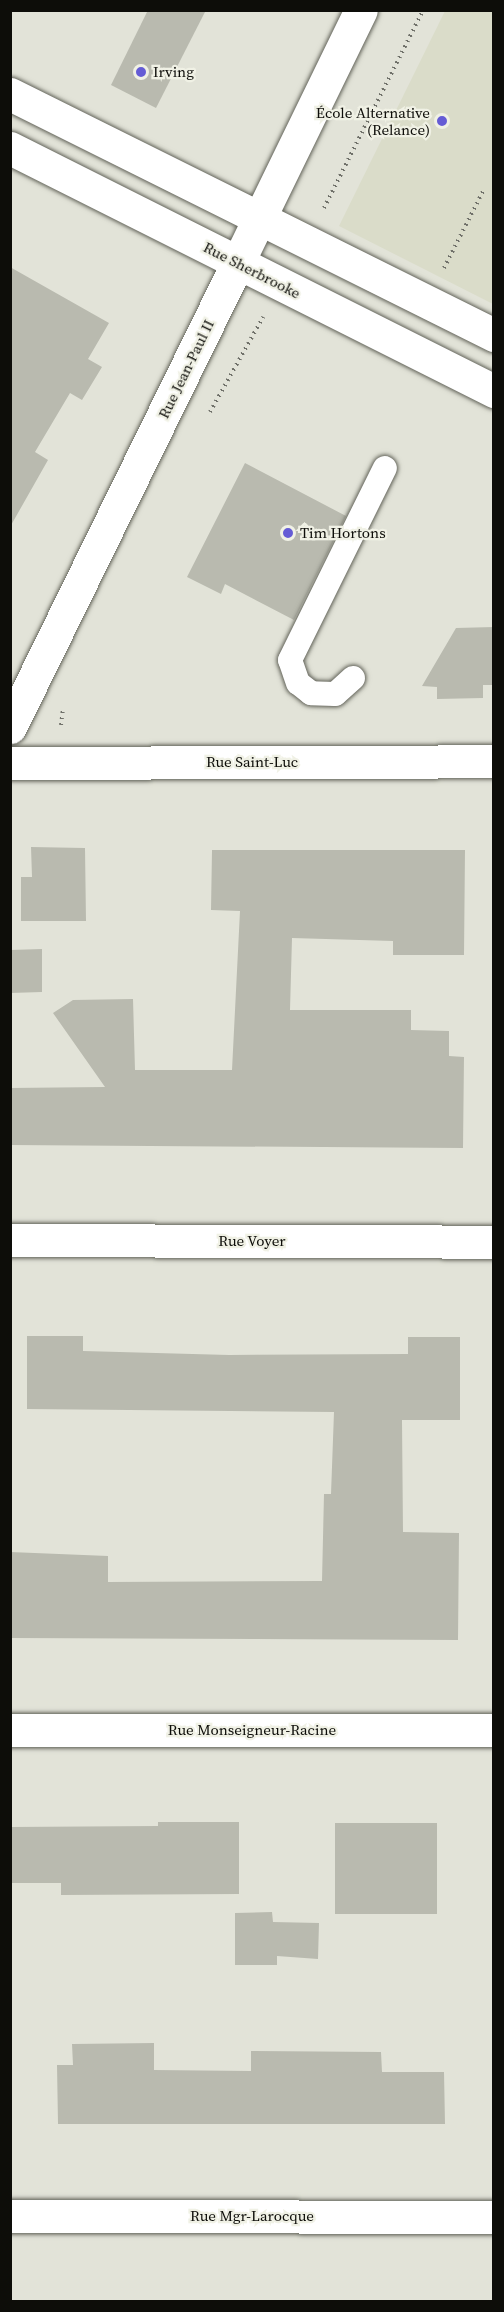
<!DOCTYPE html>
<html>
<head>
<meta charset="utf-8">
<style>
  body { margin:0 }
  #map { position:relative; width:504px; height:2312px; overflow:hidden; background:#e2e3d8; font-family:"Source Serif 4",serif }
  div>[style] { position:absolute }
  [style*='--x'] { left:calc(var(--x)*1px); top:calc(var(--y)*1px); width:calc(var(--w)*1px); rotate:calc(var(--a)*1deg) }
  .built>* { inset:0; background:#dadcc9 }
  .building>* { inset:0; background:#b9baaf }
  .path>* { height:4px; margin-top:-2px; transform-origin:0; background:repeating-linear-gradient(90deg,#6f7069 0 1.5px,transparent 0 6px) }
  .roads { filter:drop-shadow(0 0 2px #626359) drop-shadow(0 0 2px #626359) }
  .lane>* { height:24px; margin:-12px; padding:0 12px; transform-origin:12px; border-radius:12px; background:#fff }
  .street>* { height:33px; margin:-16.5px; padding:0 16.5px; transform-origin:16.5px; border-radius:16.5px; background:#fff }
  .secondary>* { height:33px; margin:-16.5px; padding:0 16.5px; transform-origin:16.5px; border-radius:16.5px; background:#fff }
  .primary>* { height:33px; margin:-16.5px; padding:0 16.5px; transform-origin:16.5px; border-radius:16.5px; background:#fff }
  .dots>* { width:16px; height:16px; translate:-50% -50%; box-sizing:border-box; border:3px solid #f0f1e5; border-radius:50% }
  span { translate:-50% -50%; white-space:nowrap; text-align:center; line-height:1.15; -webkit-text-stroke:4.5px #f0f1e5; paint-order:stroke }
  .poi-label { font-size:15px; color:#0d0d09 }
  .left { translate:0 -50%; text-align:left }
  .right { translate:-100% -50%; text-align:right }
  .street-label { font-size:15px; color:#0d0d09 }
  .frame { position:absolute; inset:0; border:12px solid #0d0d09; pointer-events:none }
</style>
</head>
<body>
<div id="map">
  <div class="built">
    <i style="clip-path:polygon(445px 11px,493px 11px,493px 304px,339px 226px)"></i>
  </div>
  <div class="building">
    <i style="clip-path:polygon(148px 10px,206px 10px,156px 108px,111px 85px)"></i>
    <i style="clip-path:polygon(10px 267px,109px 323px,88px 359px,102px 367px,82px 400px,70px 393px,35px 452px,48px 460px,10px 527px)"></i>
    <i style="clip-path:polygon(245px 463px,346px 516px,294px 620px,225px 584px,221px 594px,187px 577px)"></i>
    <i style="clip-path:polygon(494px 627px,494px 685px,483px 685px,483px 698px,437px 699px,437px 687px,422px 686px,456px 628px)"></i>
    <i style="clip-path:polygon(31px 847px,85px 848px,86px 921px,21px 921px,21px 877px,32px 877px)"></i>
    <i style="clip-path:polygon(212px 850px,465px 850px,464px 955px,393px 955px,393px 941px,292px 938px,290px 1010px,411px 1010px,411px 1030px,449px 1031px,449px 1056px,464px 1057px,463px 1148px,10px 1145px,10px 1088px,105px 1087px,53px 1013px,73px 1000px,133px 999px,135px 1070px,232px 1070px,240px 911px,211px 910px)"></i>
    <i style="clip-path:polygon(42px 949px,42px 992px,10px 993px,10px 950px)"></i>
    <i style="clip-path:polygon(27px 1336px,83px 1336px,83px 1351px,229px 1355px,408px 1354px,408px 1337px,460px 1337px,460px 1420px,402px 1420px,403px 1532px,459px 1533px,458px 1640px,10px 1638px,10px 1552px,108px 1556px,108px 1582px,322px 1581px,324px 1494px,331px 1494px,334px 1412px,27px 1409px)"></i>
    <i style="clip-path:polygon(158px 1822px,239px 1822px,239px 1894px,61px 1895px,61px 1883px,11px 1883px,11px 1827px,158px 1826px)"></i>
    <i style="clip-path:polygon(335px 1823px,437px 1823px,437px 1914px,335px 1914px)"></i>
    <i style="clip-path:polygon(272px 1912px,273px 1922px,319px 1923px,318px 1959px,277px 1956px,277px 1965px,235px 1965px,235px 1913px)"></i>
    <i style="clip-path:polygon(154px 2043px,154px 2070px,251px 2071px,251px 2051px,381px 2052px,382px 2072px,444px 2072px,445px 2124px,58px 2124px,57px 2065px,73px 2065px,72px 2044px)"></i>
  </div>
  <div class="path">
    <i style="--x:324;--y:208;--w:221;--a:-63.4"></i>
    <i style="--x:444;--y:268;--w:86;--a:-63.1"></i>
    <i style="--x:210;--y:412;--w:109;--a:-60.8"></i>
    <i style="--x:61;--y:725;--w:16;--a:-83"></i>
  </div>
  <div class="roads">
    <div class="lane">
      <i style="--x:353;--y:678;--w:24;--a:138"></i>
      <i style="--x:335;--y:694;--w:24;--a:-178"></i>
      <i style="--x:311;--y:693;--w:16;--a:-142"></i>
      <i style="--x:298;--y:683;--w:24;--a:-109"></i>
      <i style="--x:290;--y:660;--w:214;--a:-63.7"></i>
    </div>
    <div class="street">
      <i style="--x:10;--y:727;--w:518;--a:-63.88"></i>
      <i style="--x:10;--y:763;--w:484;--a:-0.2"></i>
      <i style="--x:10;--y:1240;--w:484;--a:0.2"></i>
      <i style="--x:10;--y:1730;--w:484;--a:0"></i>
      <i style="--x:10;--y:2216;--w:484;--a:0.1"></i>
    </div>
    <div class="secondary">
      <i style="--x:238;--y:262;--w:280;--a:-64"></i>
    </div>
    <div class="primary">
      <i style="--x:10;--y:94;--w:541;--a:26.47"></i>
      <i style="--x:10;--y:148;--w:542;--a:26.66"></i>
    </div>
  </div>
  <div class="dots">
    <i style="left:141px;top:72px;background:#655cd5"></i>
    <i style="left:442px;top:121px;background:#655cd5"></i>
    <i style="left:288px;top:533px;background:#655cd5"></i>
  </div>
  <div class="poi-label">
    <span class="left" style="left:153px;top:72px">Irving</span>
    <span class="right" style="left:430px;top:121px">École Alternative<br>(Relance)</span>
    <span class="left" style="left:300px;top:533px">Tim Hortons</span>
  </div>
  <div class="street-label">
    <span style="left:252px;top:270px;rotate:27deg">Rue Sherbrooke</span>
    <span style="left:186px;top:369px;rotate:-64deg">Rue Jean-Paul II</span>
    <span style="left:252px;top:762px">Rue Saint-Luc</span>
    <span style="left:252px;top:1241px">Rue Voyer</span>
    <span style="left:252px;top:1730px">Rue Monseigneur-Racine</span>
    <span style="left:252px;top:2216px">Rue Mgr-Larocque</span>
  </div>
  <div class="frame"></div>
</div>
</body>
</html>
